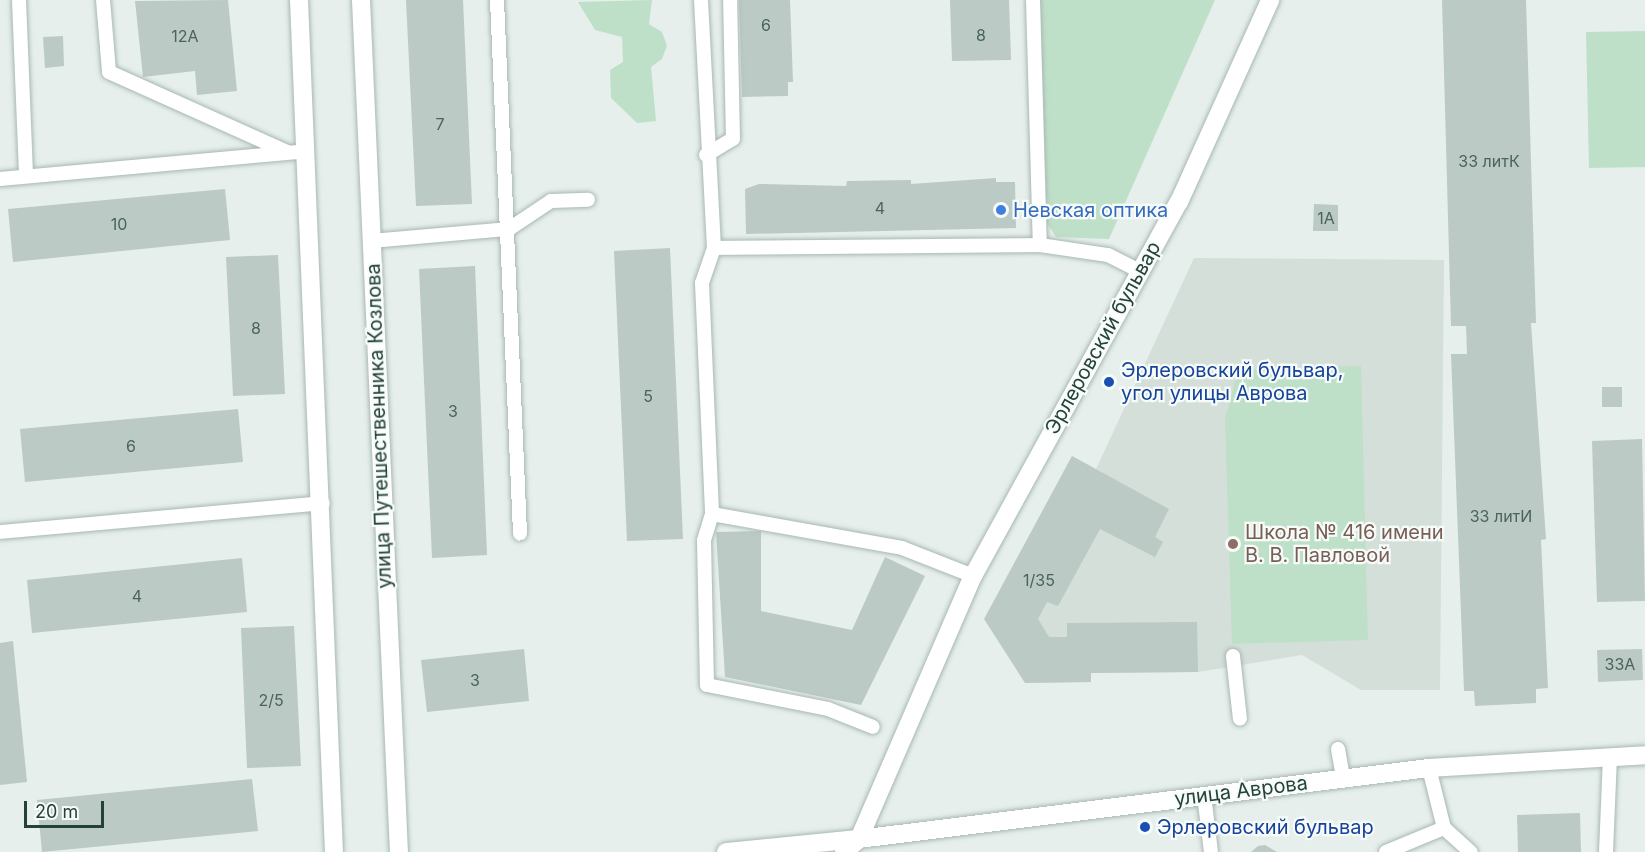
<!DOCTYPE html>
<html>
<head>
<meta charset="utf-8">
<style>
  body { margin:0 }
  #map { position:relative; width:1645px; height:852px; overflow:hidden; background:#e6efeb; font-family:Inter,sans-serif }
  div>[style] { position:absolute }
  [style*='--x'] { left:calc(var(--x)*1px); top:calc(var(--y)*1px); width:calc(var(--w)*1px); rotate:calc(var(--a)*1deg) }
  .built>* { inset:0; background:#d4dfda }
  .green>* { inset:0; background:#bfe0c8 }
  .building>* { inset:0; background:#bbcac4 }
  .roads { filter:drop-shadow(0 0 2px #a8b8b2) drop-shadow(0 0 2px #a8b8b2) }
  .lane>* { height:14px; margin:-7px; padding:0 7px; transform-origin:7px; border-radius:7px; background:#fff }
  .street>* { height:18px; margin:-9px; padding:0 9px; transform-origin:9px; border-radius:9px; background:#fff }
  .secondary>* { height:18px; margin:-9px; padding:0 9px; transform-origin:9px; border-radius:9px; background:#fff }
  .dots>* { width:16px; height:16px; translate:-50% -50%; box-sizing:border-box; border:3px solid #f7fbf9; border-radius:50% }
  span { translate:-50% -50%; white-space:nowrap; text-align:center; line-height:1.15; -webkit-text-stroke:4.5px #f7fbf9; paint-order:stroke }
  .number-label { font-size:16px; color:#4a645c }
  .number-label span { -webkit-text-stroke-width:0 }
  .shop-label { font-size:20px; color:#366cbe }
  .left { translate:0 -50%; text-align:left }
  .street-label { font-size:20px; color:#24423a }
  .transit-label { font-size:20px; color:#164399 }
  .education-label { font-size:20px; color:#785e54 }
  .scale { position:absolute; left:24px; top:801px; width:80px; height:27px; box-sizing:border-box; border:3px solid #24423a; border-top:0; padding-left:8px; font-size:18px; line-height:21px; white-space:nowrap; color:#24423a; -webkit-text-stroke:4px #f7fbf9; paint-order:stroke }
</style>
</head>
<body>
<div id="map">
  <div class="built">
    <i style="clip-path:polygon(1194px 258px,1444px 260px,1440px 690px,1361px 690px,1302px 655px,1198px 672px,1091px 673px,1091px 682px,1025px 683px,985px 619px,1072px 456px,1096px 469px)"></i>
  </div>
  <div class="green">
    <i style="clip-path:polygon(652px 0,649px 24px,662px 32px,667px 46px,662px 59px,651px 67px,656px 121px,637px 123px,611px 98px,610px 70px,623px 62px,622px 37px,595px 30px,578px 2px)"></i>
    <i style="clip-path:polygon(1040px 0,1215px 0,1109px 239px,1056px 237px,1047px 223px)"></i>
    <i style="clip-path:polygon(1645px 31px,1645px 167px,1589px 168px,1586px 32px)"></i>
    <i style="clip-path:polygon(1361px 366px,1368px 640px,1232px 644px,1225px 419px,1238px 370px)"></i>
  </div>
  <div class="building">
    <i style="clip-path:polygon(228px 0,237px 91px,197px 95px,195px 71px,143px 77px,135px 1px)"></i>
    <i style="clip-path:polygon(406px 0,463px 0,472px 204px,416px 206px)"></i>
    <i style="clip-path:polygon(739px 0,790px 0,793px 82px,788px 82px,788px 96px,742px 97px)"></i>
    <i style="clip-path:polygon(950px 0,1009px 0,1011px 60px,952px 61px)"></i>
    <i style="clip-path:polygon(1442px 0,1526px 0,1536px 323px,1531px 323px,1546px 539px,1541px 540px,1548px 688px,1536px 689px,1536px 703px,1475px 706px,1474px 691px,1464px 691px,1451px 354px,1467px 354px,1466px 326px,1451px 326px)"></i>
    <i style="clip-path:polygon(63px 36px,64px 66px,45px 68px,43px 37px)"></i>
    <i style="clip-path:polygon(996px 178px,996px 182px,1015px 182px,1016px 228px,746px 234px,745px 189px,759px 184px,846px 186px,847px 181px,911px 180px,911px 184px)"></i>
    <i style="clip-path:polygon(225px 189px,230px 240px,13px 262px,8px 209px)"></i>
    <i style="clip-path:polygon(1314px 204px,1338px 205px,1338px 231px,1313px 231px)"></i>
    <i style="clip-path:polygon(670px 248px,683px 539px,627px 541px,614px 251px)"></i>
    <i style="clip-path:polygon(278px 255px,285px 394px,233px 396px,226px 257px)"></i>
    <i style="clip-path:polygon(475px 266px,487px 555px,432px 558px,419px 269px)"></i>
    <i style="clip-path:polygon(1602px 387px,1622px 387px,1622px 407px,1602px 407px)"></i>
    <i style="clip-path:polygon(238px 409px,243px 462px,25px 482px,20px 429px)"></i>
    <i style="clip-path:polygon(1642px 439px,1645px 601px,1597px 602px,1592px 441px)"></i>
    <i style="clip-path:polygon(1072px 456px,1169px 509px,1155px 537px,1163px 542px,1155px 557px,1100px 529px,1058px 606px,1047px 602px,1038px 619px,1049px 637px,1067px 637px,1067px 623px,1197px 622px,1198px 672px,1091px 673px,1091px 682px,1025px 683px,984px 619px)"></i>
    <i style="clip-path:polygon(761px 531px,761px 611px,852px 630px,885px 557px,925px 576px,861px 705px,725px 677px,716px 532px)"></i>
    <i style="clip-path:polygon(242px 558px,247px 612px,32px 633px,27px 580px)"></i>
    <i style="clip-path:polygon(294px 626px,301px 766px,247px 768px,241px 628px)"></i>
    <i style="clip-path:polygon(13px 641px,27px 782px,0 785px,0 643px)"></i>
    <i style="clip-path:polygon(524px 649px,529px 701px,427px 712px,421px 660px)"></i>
    <i style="clip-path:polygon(1642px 649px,1643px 680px,1598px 682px,1597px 650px)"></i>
    <i style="clip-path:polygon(252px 779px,258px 831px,42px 852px,37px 800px)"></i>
    <i style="clip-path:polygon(1580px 813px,1581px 852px,1518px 852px,1517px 815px)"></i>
    <i style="clip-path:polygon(1265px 845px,1277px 852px,1251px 852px,1258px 846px)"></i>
  </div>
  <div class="roads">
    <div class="lane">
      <i style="--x:19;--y:0;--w:175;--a:87.7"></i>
      <i style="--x:103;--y:0;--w:72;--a:85.2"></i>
      <i style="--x:109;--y:72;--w:195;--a:24.2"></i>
      <i style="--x:497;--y:0;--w:534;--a:87.53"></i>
      <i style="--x:701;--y:0;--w:248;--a:87"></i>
      <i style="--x:714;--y:248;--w:326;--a:-0.5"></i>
      <i style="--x:1033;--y:0;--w:245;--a:88.4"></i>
      <i style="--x:1040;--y:245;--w:69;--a:8.4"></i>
      <i style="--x:1108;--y:255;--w:36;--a:27"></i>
      <i style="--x:706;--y:155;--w:31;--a:-31"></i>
      <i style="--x:733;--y:139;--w:139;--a:-91.2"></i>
      <i style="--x:0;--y:179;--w:307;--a:-5.2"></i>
      <i style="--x:371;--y:241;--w:139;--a:-5"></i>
      <i style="--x:509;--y:229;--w:50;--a:-33.7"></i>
      <i style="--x:551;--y:201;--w:37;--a:-2"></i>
      <i style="--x:714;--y:248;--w:37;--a:109"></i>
      <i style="--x:702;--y:283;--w:231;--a:87.5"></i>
      <i style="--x:712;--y:514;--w:193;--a:10.1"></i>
      <i style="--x:902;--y:548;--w:76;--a:21.5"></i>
      <i style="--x:712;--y:514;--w:28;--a:107"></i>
      <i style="--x:704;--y:541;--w:144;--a:88.8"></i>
      <i style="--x:707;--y:685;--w:123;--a:11.2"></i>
      <i style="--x:828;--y:709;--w:48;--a:21.8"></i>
      <i style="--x:0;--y:532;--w:324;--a:-5.1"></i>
      <i style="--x:1233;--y:656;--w:63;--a:83.7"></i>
      <i style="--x:1338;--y:749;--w:29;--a:80"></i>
      <i style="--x:1429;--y:768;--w:62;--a:76"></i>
      <i style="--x:1444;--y:828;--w:36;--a:42"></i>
      <i style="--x:1204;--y:795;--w:57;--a:83"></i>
      <i style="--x:1386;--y:852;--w:63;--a:-22.5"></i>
      <i style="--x:1606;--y:852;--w:96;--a:-87.6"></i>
    </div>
    <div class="street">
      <i style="--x:299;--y:0;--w:853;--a:87.65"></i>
      <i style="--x:361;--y:0;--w:853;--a:87.45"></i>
      <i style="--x:726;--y:852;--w:134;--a:-5.6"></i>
      <i style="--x:859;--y:839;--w:287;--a:-66.6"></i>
      <i style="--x:973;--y:576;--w:427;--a:-61.2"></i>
      <i style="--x:1179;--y:202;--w:222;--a:-65.7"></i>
    </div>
    <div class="secondary">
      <i style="--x:844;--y:852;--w:20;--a:-41"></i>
      <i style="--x:859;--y:839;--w:574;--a:-7.1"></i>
      <i style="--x:1429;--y:768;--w:216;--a:-3.4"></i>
    </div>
  </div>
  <div class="dots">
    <i style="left:1001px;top:210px;background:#3f7fe0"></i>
    <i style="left:1109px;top:382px;background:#1a4fb4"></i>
    <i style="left:1233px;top:544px;background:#8d6e63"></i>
    <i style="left:1145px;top:827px;background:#1a4fb4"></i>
  </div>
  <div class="number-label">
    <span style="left:766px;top:25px">6</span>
    <span style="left:981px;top:35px">8</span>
    <span style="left:185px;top:36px">12А</span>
    <span style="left:440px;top:124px">7</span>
    <span style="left:1489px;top:161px">33 литК</span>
    <span style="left:880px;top:208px">4</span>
    <span style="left:1326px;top:218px">1А</span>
    <span style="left:119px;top:224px">10</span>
    <span style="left:256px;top:328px">8</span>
    <span style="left:648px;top:396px">5</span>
    <span style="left:453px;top:411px">3</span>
    <span style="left:131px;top:446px">6</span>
    <span style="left:1501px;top:516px">33 литИ</span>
    <span style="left:1039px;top:580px">1/35</span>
    <span style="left:137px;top:596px">4</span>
    <span style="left:1620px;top:664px">33А</span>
    <span style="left:475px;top:680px">3</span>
    <span style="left:271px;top:700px">2/5</span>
  </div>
  <div class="shop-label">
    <span class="left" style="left:1013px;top:210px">Невская оптика</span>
  </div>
  <div class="street-label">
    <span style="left:1103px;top:338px;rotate:-61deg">Эрлеровский бульвар</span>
    <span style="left:379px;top:426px;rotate:-92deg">улица Путешественника Козлова</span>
    <span style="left:1241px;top:791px;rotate:-7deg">улица Аврова</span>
  </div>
  <div class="transit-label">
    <span class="left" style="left:1121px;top:382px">Эрлеровский бульвар,<br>угол улицы Аврова</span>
    <span class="left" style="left:1157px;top:827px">Эрлеровский бульвар</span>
  </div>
  <div class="education-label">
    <span class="left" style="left:1245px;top:544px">Школа № 416 имени<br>В. В. Павловой</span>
  </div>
  <div class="scale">20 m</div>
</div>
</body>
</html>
